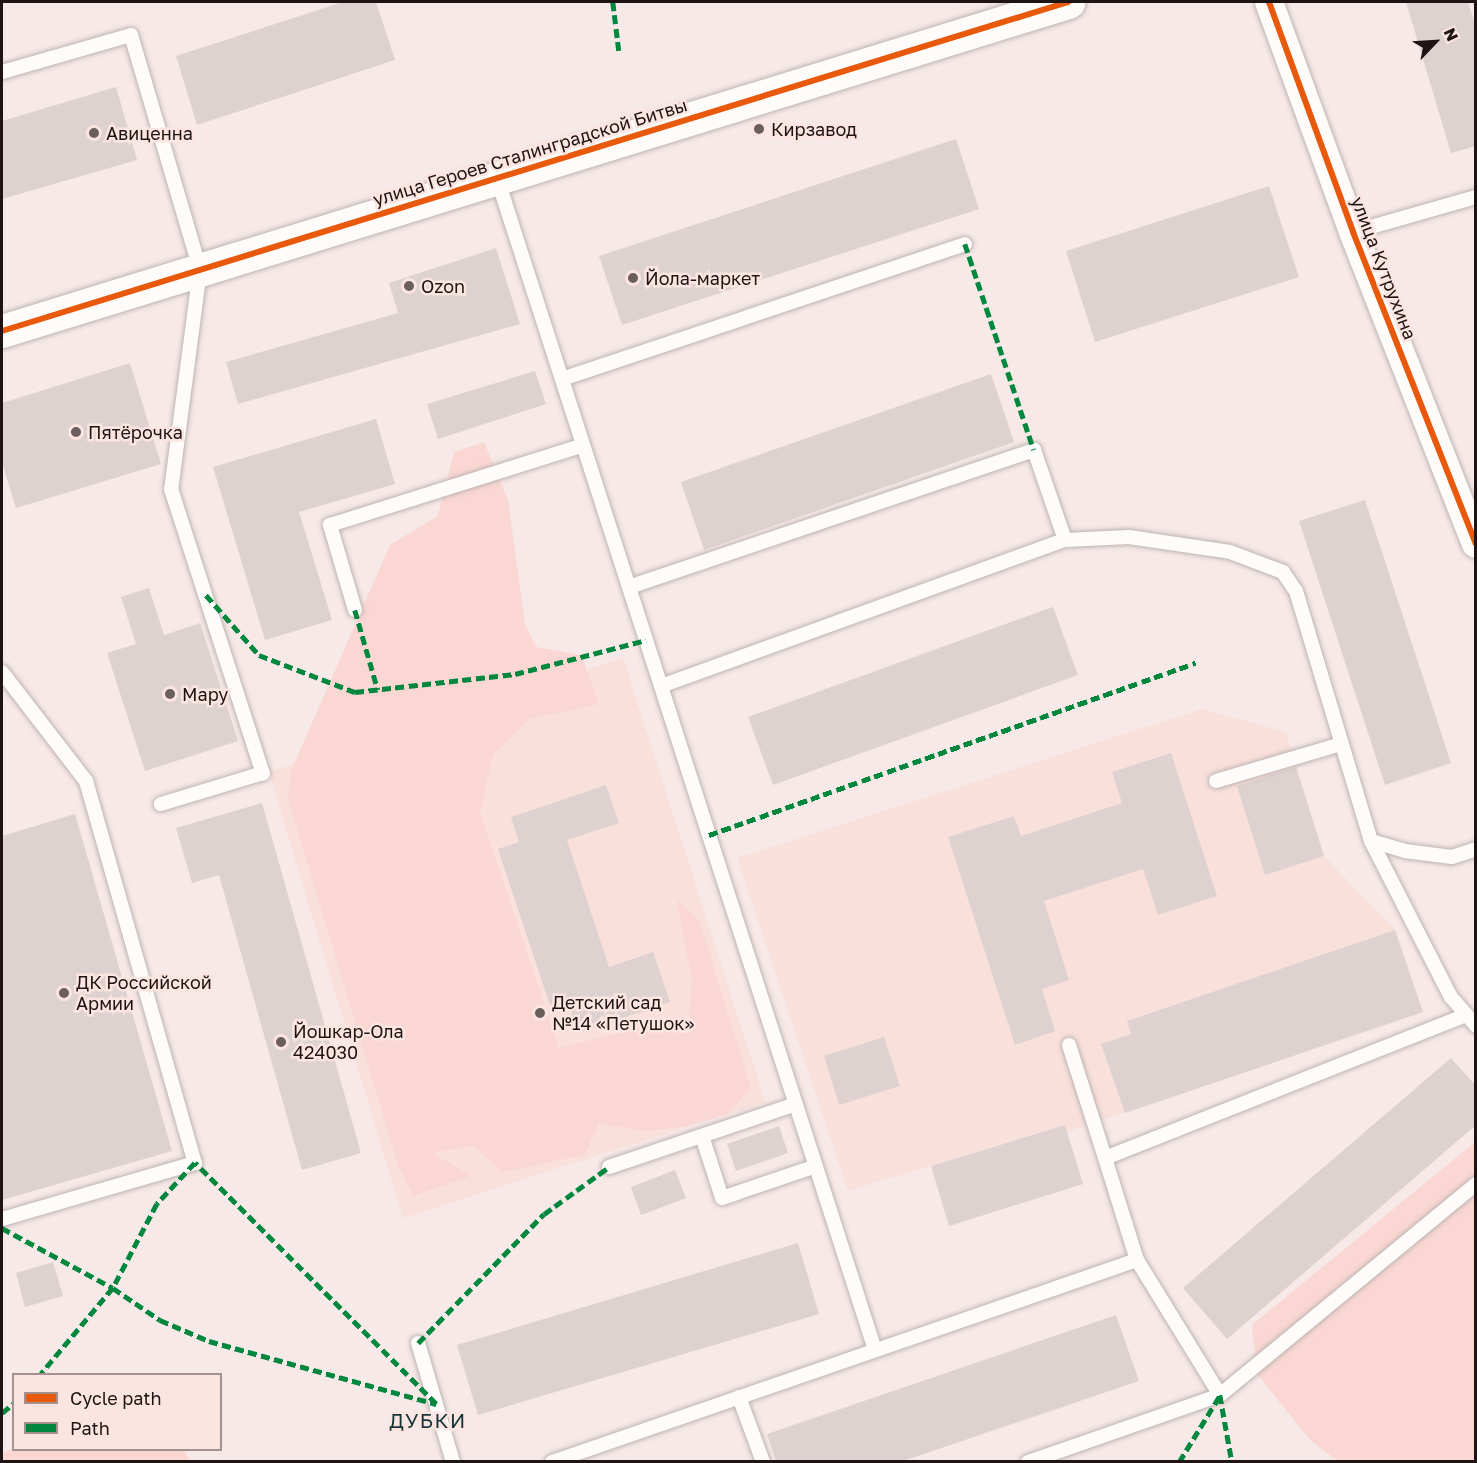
<!DOCTYPE html>
<html>
<head>
<meta charset="utf-8">
<style>
  body { margin:0 }
  #map { position:relative; width:1477px; height:1463px; overflow:hidden; background:#f6e9e7; font-family:"Golos Text",sans-serif }
  div>[style] { position:absolute }
  [style*='--x'] { left:calc(var(--x)*1px); top:calc(var(--y)*1px); width:calc(var(--w)*1px); rotate:calc(var(--a)*1deg) }
  .built>* { inset:0; background:#f9e0db }
  .green>* { inset:0; background:#fad7d2 }
  .building>* { inset:0; background:#ded2d0 }
  .roads { filter:drop-shadow(0 0 2px #beb4b2) drop-shadow(0 0 2px #beb4b2) }
  .lane>* { height:14px; margin:-7px; padding:0 7px; transform-origin:7px; border-radius:7px; background:#fefcfb }
  .street>* { height:28px; margin:-14px; padding:0 14px; transform-origin:14px; border-radius:14px; background:#fefcfb }
  .secondary>* { height:33px; margin:-16.5px; padding:0 16.5px; transform-origin:16.5px; border-radius:16.5px; background:#fefcfb }
  .quiet>* { height:4.5px; margin-top:-2.25px; transform-origin:0; background:repeating-linear-gradient(90deg,#00873e 0 9px,transparent 0 13.5px) }
  .cycleway>* { height:6px; margin:-3px; padding:0 3px; transform-origin:3px; border-radius:3px; background:#e8590c }
  .dots>* { width:16px; height:16px; translate:-50% -50%; box-sizing:border-box; border:3px solid #fce5e1; border-radius:50% }
  span { translate:-50% -50%; white-space:nowrap; text-align:center; line-height:1.15; -webkit-text-stroke:5px #fce5e1; paint-order:stroke }
  .poi-label { font-size:18px; color:#1e1413 }
  .left { translate:0 -50%; text-align:left }
  .street-label { font-size:18px; color:#1e1413 }
  .neighbourhood-label { font-size:20px; color:#123439; letter-spacing:1.5px }
  .frame { position:absolute; inset:0; border:3px solid #1e1413; pointer-events:none }
  .legend { position:absolute; left:12px; top:1373px; width:210px; height:78px; box-sizing:border-box; background:#fce5e1; border:2px solid #a3918f; margin:0; padding:8px 10px; list-style:none; font-size:18px; color:#1e1413 }
  .legend li { display:flex; align-items:center; gap:12px; height:30px }
  .legend b { width:30px; border:2px solid #a3918f }
  .north { position:absolute; left:1405px; top:12px; width:60px; height:60px; -webkit-text-stroke:4px #fce5e1; paint-order:stroke; rotate:65deg; font-size:16px; font-weight:700; line-height:24px; text-align:center; color:#1e1413 }
  .north::after { content:''; display:block; margin:auto; width:21px; height:27px; background:#1e1413; clip-path:polygon(50% 0,100% 100%,50% 72%,0 100%) }
</style>
</head>
<body>
<div id="map">
  <div class="built">
    <i style="clip-path:polygon(623px 658px,765px 1102px,403px 1218px,269px 772px)"></i>
    <i style="clip-path:polygon(1202px 709px,1286px 732px,1324px 856px,1395px 930px,1423px 1012px,1067px 1132px,1064px 1125px,848px 1191px,737px 858px)"></i>
  </div>
  <div class="green">
    <i style="clip-path:polygon(484px 442px,508px 500px,525px 624px,536px 647px,581px 655px,599px 704px,529px 719px,493px 755px,480px 813px,559px 1048px,689px 1016px,692px 981px,677px 900px,699px 920px,751px 1088px,727px 1114px,686px 1126px,648px 1131px,599px 1124px,584px 1155px,502px 1172px,474px 1146px,432px 1153px,471px 1176px,413px 1196px,398px 1165px,288px 799px,291px 771px,390px 545px,438px 516px,454px 452px)"></i>
    <i style="clip-path:polygon(1475px 1142px,1475px 1461px,1338px 1461px,1311px 1441px,1257px 1374px,1252px 1325px)"></i>
    <i style="clip-path:polygon(13px 1449px,185px 1450px,189px 1461px,2px 1461px,2px 1453px)"></i>
  </div>
  <div class="building">
    <i style="clip-path:polygon(343px 2px,376px 2px,395px 60px,197px 125px,176px 56px)"></i>
    <i style="clip-path:polygon(1406px 2px,1468px 2px,1476px 27px,1476px 146px,1451px 153px)"></i>
    <i style="clip-path:polygon(116px 87px,137px 160px,2px 199px,2px 121px)"></i>
    <i style="clip-path:polygon(956px 139px,979px 209px,622px 325px,599px 256px)"></i>
    <i style="clip-path:polygon(1269px 186px,1299px 277px,1095px 342px,1066px 251px)"></i>
    <i style="clip-path:polygon(496px 248px,520px 324px,238px 404px,226px 362px,398px 313px,389px 283px)"></i>
    <i style="clip-path:polygon(130px 363px,161px 464px,16px 508px,2px 462px,2px 403px)"></i>
    <i style="clip-path:polygon(535px 371px,546px 404px,438px 439px,427px 404px)"></i>
    <i style="clip-path:polygon(991px 374px,1014px 442px,704px 550px,681px 482px)"></i>
    <i style="clip-path:polygon(376px 419px,395px 484px,299px 512px,332px 620px,265px 640px,213px 467px)"></i>
    <i style="clip-path:polygon(1365px 500px,1451px 763px,1385px 785px,1299px 521px)"></i>
    <i style="clip-path:polygon(149px 588px,164px 635px,200px 623px,238px 741px,145px 771px,107px 653px,136px 644px,121px 597px)"></i>
    <i style="clip-path:polygon(1053px 607px,1078px 675px,773px 785px,748px 717px)"></i>
    <i style="clip-path:polygon(1171px 753px,1217px 896px,1158px 915px,1143px 869px,1044px 901px,1069px 980px,1042px 989px,1055px 1031px,1015px 1045px,948px 837px,1014px 816px,1021px 836px,1122px 803px,1112px 772px)"></i>
    <i style="clip-path:polygon(1296px 767px,1324px 856px,1265px 875px,1237px 786px)"></i>
    <i style="clip-path:polygon(606px 785px,619px 823px,567px 840px,609px 967px,653px 952px,670px 1002px,578px 1033px,568px 1002px,551px 1008px,498px 849px,519px 842px,511px 817px)"></i>
    <i style="clip-path:polygon(262px 803px,361px 1153px,302px 1170px,219px 875px,192px 883px,176px 828px)"></i>
    <i style="clip-path:polygon(75px 814px,172px 1151px,2px 1200px,2px 836px)"></i>
    <i style="clip-path:polygon(1395px 930px,1423px 1012px,1125px 1113px,1101px 1044px,1131px 1034px,1127px 1021px)"></i>
    <i style="clip-path:polygon(884px 1037px,900px 1086px,839px 1105px,824px 1056px)"></i>
    <i style="clip-path:polygon(1451px 1058px,1476px 1086px,1476px 1125px,1227px 1339px,1183px 1288px)"></i>
    <i style="clip-path:polygon(1065px 1125px,1083px 1184px,949px 1226px,931px 1166px)"></i>
    <i style="clip-path:polygon(779px 1126px,788px 1153px,736px 1171px,727px 1144px)"></i>
    <i style="clip-path:polygon(675px 1170px,686px 1198px,641px 1215px,631px 1187px)"></i>
    <i style="clip-path:polygon(798px 1243px,819px 1314px,478px 1415px,457px 1345px)"></i>
    <i style="clip-path:polygon(53px 1262px,63px 1296px,25px 1307px,16px 1273px)"></i>
    <i style="clip-path:polygon(1116px 1315px,1139px 1381px,903px 1461px,776px 1461px,767px 1434px)"></i>
  </div>
  <div class="roads">
    <div class="lane">
      <i style="--x:2;--y:72;--w:134;--a:-16"></i>
      <i style="--x:131;--y:35;--w:245;--a:73.6"></i>
      <i style="--x:200;--y:270;--w:221;--a:97.5"></i>
      <i style="--x:171;--y:489;--w:299;--a:72.1"></i>
      <i style="--x:263;--y:773;--w:107;--a:163.1"></i>
      <i style="--x:497;--y:178;--w:1231;--a:72.12"></i>
      <i style="--x:1353;--y:232;--w:128;--a:-15.9"></i>
      <i style="--x:562;--y:379;--w:425;--a:-18.5"></i>
      <i style="--x:629;--y:587;--w:428;--a:-18.7"></i>
      <i style="--x:1034;--y:450;--w:95;--a:71"></i>
      <i style="--x:355;--y:610;--w:89;--a:-106.4"></i>
      <i style="--x:330;--y:525;--w:265;--a:-17.5"></i>
      <i style="--x:2;--y:672;--w:138;--a:52.4"></i>
      <i style="--x:86;--y:781;--w:397;--a:74.1"></i>
      <i style="--x:195;--y:1163;--w:201;--a:163.8"></i>
      <i style="--x:661;--y:686;--w:430;--a:-19.9"></i>
      <i style="--x:1065;--y:540;--w:64;--a:-2.7"></i>
      <i style="--x:1129;--y:537;--w:102;--a:8.4"></i>
      <i style="--x:1230;--y:552;--w:57;--a:20.7"></i>
      <i style="--x:1283;--y:572;--w:23;--a:56"></i>
      <i style="--x:1296;--y:591;--w:261;--a:73.3"></i>
      <i style="--x:1371;--y:841;--w:35;--a:16"></i>
      <i style="--x:1405;--y:851;--w:47;--a:7.3"></i>
      <i style="--x:1452;--y:857;--w:25;--a:-18"></i>
      <i style="--x:1216;--y:781;--w:130;--a:-16.5"></i>
      <i style="--x:1371;--y:841;--w:175;--a:62.9"></i>
      <i style="--x:1451;--y:997;--w:38;--a:49"></i>
      <i style="--x:1466;--y:1015;--w:388;--a:158.4"></i>
      <i style="--x:1105;--y:1158;--w:107;--a:72.6"></i>
      <i style="--x:1137;--y:1260;--w:158;--a:58.4"></i>
      <i style="--x:1220;--y:1395;--w:332;--a:-39.5"></i>
      <i style="--x:1069;--y:1045;--w:119;--a:72.3"></i>
      <i style="--x:702;--y:1136;--w:65;--a:72.1"></i>
      <i style="--x:722;--y:1198;--w:99;--a:-18.8"></i>
      <i style="--x:609;--y:1167;--w:197;--a:-18.6"></i>
      <i style="--x:418;--y:1343;--w:124;--a:73.6"></i>
      <i style="--x:739;--y:1397;--w:69;--a:69.7"></i>
      <i style="--x:552;--y:1462;--w:619;--a:-19.05"></i>
      <i style="--x:1028;--y:1462;--w:203;--a:-19.2"></i>
    </div>
    <div class="street">
      <i style="--x:1269;--y:2;--w:245;--a:69.9"></i>
      <i style="--x:1353;--y:232;--w:335;--a:68.5"></i>
    </div>
    <div class="secondary">
      <i style="--x:2;--y:331;--w:1116;--a:-17.15"></i>
    </div>
  </div>
  <div class="quiet">
    <i style="--x:613;--y:2;--w:49;--a:83"></i>
    <i style="--x:965;--y:244;--w:217;--a:71.5"></i>
    <i style="--x:206;--y:595;--w:80;--a:48.5"></i>
    <i style="--x:259;--y:655;--w:103;--a:21.1"></i>
    <i style="--x:355;--y:692;--w:161;--a:-6.4"></i>
    <i style="--x:515;--y:674;--w:135;--a:-14.5"></i>
    <i style="--x:355;--y:610;--w:83;--a:74"></i>
    <i style="--x:709;--y:835;--w:516;--a:-19.49"></i>
    <i style="--x:2;--y:1228;--w:126;--a:28.4"></i>
    <i style="--x:113;--y:1288;--w:57;--a:34.2"></i>
    <i style="--x:160;--y:1320;--w:53;--a:23.2"></i>
    <i style="--x:209;--y:1341;--w:236;--a:15.5"></i>
    <i style="--x:436;--y:1404;--w:341;--a:-135"></i>
    <i style="--x:195;--y:1163;--w:56;--a:132.8"></i>
    <i style="--x:157;--y:1204;--w:95;--a:117.6"></i>
    <i style="--x:113;--y:1288;--w:112;--a:129.9"></i>
    <i style="--x:418;--y:1343;--w:180;--a:-45.7"></i>
    <i style="--x:544;--y:1214;--w:80;--a:-35.9"></i>
    <i style="--x:1220;--y:1395;--w:68;--a:79.8"></i>
    <i style="--x:2;--y:1413;--w:16;--a:-40"></i>
    <i style="--x:1179;--y:1462;--w:79;--a:-58.5"></i>
  </div>
  <div class="cycleway">
    <i style="--x:1269;--y:2;--w:245;--a:69.9"></i>
    <i style="--x:1353;--y:232;--w:335;--a:68.5"></i>
    <i style="--x:2;--y:331;--w:1116;--a:-17.15"></i>
  </div>
  <div class="dots">
    <i style="left:759px;top:129px;background:#6a5f5d"></i>
    <i style="left:94px;top:133px;background:#6a5f5d"></i>
    <i style="left:633px;top:278px;background:#6a5f5d"></i>
    <i style="left:409px;top:286px;background:#6a5f5d"></i>
    <i style="left:76px;top:432px;background:#6a5f5d"></i>
    <i style="left:170px;top:694px;background:#6a5f5d"></i>
    <i style="left:64px;top:993px;background:#6a5f5d"></i>
    <i style="left:540px;top:1013px;background:#6a5f5d"></i>
    <i style="left:281px;top:1042px;background:#6a5f5d"></i>
  </div>
  <div class="poi-label">
    <span class="left" style="left:771px;top:129px">Кирзавод</span>
    <span class="left" style="left:106px;top:133px">Авиценна</span>
    <span class="left" style="left:645px;top:278px">Йола-маркет</span>
    <span class="left" style="left:421px;top:286px">Ozon</span>
    <span class="left" style="left:88px;top:432px">Пятёрочка</span>
    <span class="left" style="left:182px;top:694px">Мару</span>
    <span class="left" style="left:76px;top:993px">ДК Российской<br>Армии</span>
    <span class="left" style="left:552px;top:1013px">Детский сад<br>№14 «Петушок»</span>
    <span class="left" style="left:293px;top:1042px">Йошкар-Ола<br>424030</span>
  </div>
  <div class="street-label">
    <span style="left:530px;top:152px;rotate:-17deg">улица Героев Сталинградской Битвы</span>
    <span style="left:1384px;top:268px;rotate:69deg">улица Кутрухина</span>
  </div>
  <div class="neighbourhood-label">
    <span style="left:428px;top:1420px">ДУБКИ</span>
  </div>
  <div class="frame"></div>
  <ul class="legend">
  <li><b style="height:8px;background:#e8590c"></b>Cycle path</li>
  <li><b style="height:8px;background:#00873e"></b>Path</li>
  </ul>
  <div class="north">N</div>
</div>
</body>
</html>
